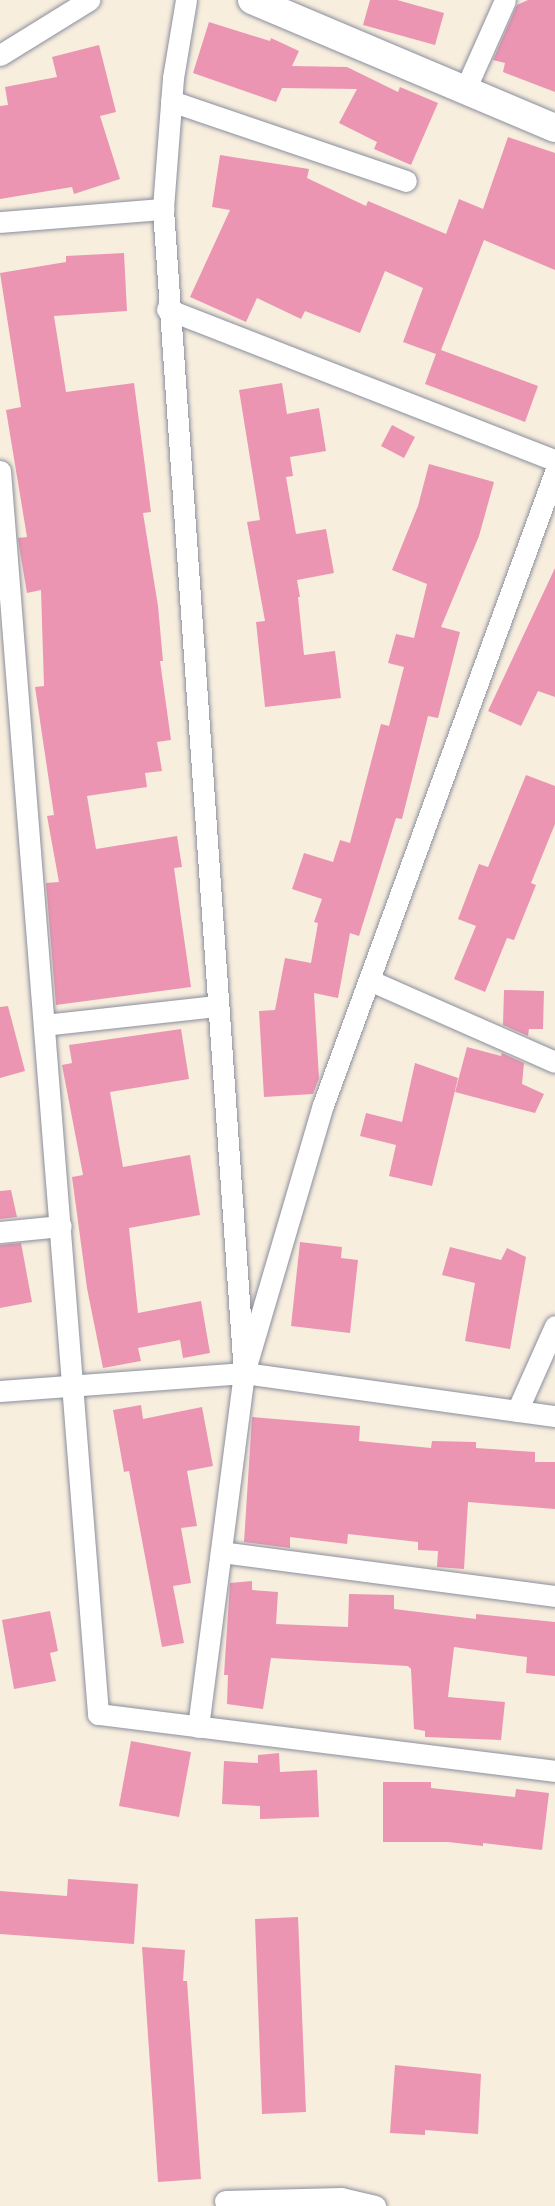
<!DOCTYPE html>
<html>
<head>
<meta charset="utf-8">
<style>
  body { margin:0 }
  #map { position:relative; width:555px; height:2206px; overflow:hidden; background:#f8eede; font-family:Alegreya,serif }
  div>[style] { position:absolute }
  [style*='--x'] { left:calc(var(--x)*1px); top:calc(var(--y)*1px); width:calc(var(--w)*1px); rotate:calc(var(--a)*1deg) }
  .building>* { inset:0; background:#eb95b3 }
  .roads { filter:drop-shadow(0 0 2px #8a8e9e) drop-shadow(0 0 2px #8a8e9e) }
  .minor>* { height:21px; margin:-10.5px; padding:0 10.5px; transform-origin:10.5px; border-radius:10.5px; background:#fff }
  .tertiary>* { height:28px; margin:-14px; padding:0 14px; transform-origin:14px; border-radius:14px; background:#fff }
  span { translate:-50% -50%; white-space:nowrap; text-align:center; line-height:1.15; -webkit-text-stroke:5px #fdfcf7; paint-order:stroke }
</style>
</head>
<body>
<div id="map">
  <div class="building">
    <i style="clip-path:polygon(370px 0,397px 0,444px 13px,435px 45px,363px 25px)"></i>
    <i style="clip-path:polygon(528px 0,555px 0,555px 92px,503px 72px,505px 63px,493px 60px,517px 5px)"></i>
    <i style="clip-path:polygon(209px 22px,270px 41px,271px 38px,299px 51px,292px 66px,347px 67px,398px 92px,400px 87px,438px 103px,411px 165px,374px 149px,377px 142px,339px 123px,357px 89px,282px 88px,276px 102px,193px 73px)"></i>
    <i style="clip-path:polygon(99px 45px,116px 112px,100px 116px,120px 179px,74px 194px,72px 187px,0 199px,0 106px,8px 105px,5px 87px,57px 77px,52px 57px)"></i>
    <i style="clip-path:polygon(508px 137px,555px 153px,555px 270px,484px 240px,441px 350px,538px 386px,525px 422px,425px 384px,436px 354px,403px 342px,423px 288px,385px 271px,360px 333px,305px 311px,301px 319px,257px 298px,246px 322px,190px 297px,230px 210px,212px 207px,220px 155px,309px 169px,307px 178px,366px 206px,368px 201px,446px 234px,459px 199px,483px 209px)"></i>
    <i style="clip-path:polygon(124px 253px,127px 311px,54px 316px,66px 392px,134px 383px,151px 512px,143px 513px,158px 606px,163px 661px,160px 661px,171px 740px,157px 742px,162px 771px,145px 773px,147px 787px,87px 796px,96px 849px,177px 836px,182px 867px,174px 868px,191px 987px,56px 1005px,46px 883px,59px 882px,47px 816px,54px 815px,35px 687px,44px 686px,41px 590px,27px 593px,20px 552px,18px 538px,27px 537px,6px 410px,21px 407px,0 273px,66px 262px,66px 256px)"></i>
    <i style="clip-path:polygon(282px 383px,287px 414px,319px 408px,326px 451px,290px 457px,293px 476px,286px 477px,296px 534px,326px 529px,334px 573px,297px 580px,300px 597px,298px 597px,304px 655px,335px 651px,341px 698px,265px 707px,256px 622px,265px 621px,247px 522px,260px 520px,239px 390px)"></i>
    <i style="clip-path:polygon(392px 425px,415px 437px,404px 458px,381px 446px)"></i>
    <i style="clip-path:polygon(429px 464px,494px 482px,479px 536px,441px 627px,460px 632px,438px 718px,428px 716px,402px 819px,396px 818px,359px 936px,350px 933px,338px 998px,314px 993px,319px 1078px,313px 1094px,264px 1097px,259px 1011px,275px 1010px,285px 958px,311px 963px,318px 923px,314px 922px,322px 899px,292px 889px,304px 853px,333px 862px,340px 840px,350px 843px,381px 724px,389px 726px,404px 667px,388px 663px,396px 634px,414px 638px,427px 584px,392px 570px,418px 506px)"></i>
    <i style="clip-path:polygon(555px 568px,555px 697px,538px 691px,521px 726px,488px 711px)"></i>
    <i style="clip-path:polygon(526px 775px,555px 786px,555px 824px,531px 883px,536px 885px,514px 940px,507px 938px,485px 992px,454px 979px,476px 926px,458px 919px,479px 864px,488px 867px)"></i>
    <i style="clip-path:polygon(504px 990px,544px 991px,543px 1029px,529px 1029px,528px 1036px,503px 1025px)"></i>
    <i style="clip-path:polygon(8px 1006px,25px 1071px,0 1078px,0 1007px)"></i>
    <i style="clip-path:polygon(181px 1029px,189px 1079px,110px 1092px,123px 1167px,190px 1155px,200px 1215px,129px 1228px,138px 1313px,201px 1301px,210px 1353px,183px 1358px,180px 1340px,138px 1348px,141px 1361px,103px 1368px,87px 1288px,72px 1177px,83px 1175px,62px 1065px,72px 1063px,69px 1045px)"></i>
    <i style="clip-path:polygon(467px 1047px,501px 1056px,502px 1053px,524px 1063px,522px 1084px,544px 1094px,535px 1113px,455px 1092px)"></i>
    <i style="clip-path:polygon(415px 1063px,458px 1078px,432px 1186px,389px 1176px,396px 1145px,360px 1136px,366px 1113px,402px 1122px)"></i>
    <i style="clip-path:polygon(11px 1190px,17px 1217px,0 1219px,0 1191px)"></i>
    <i style="clip-path:polygon(300px 1242px,342px 1247px,341px 1258px,358px 1260px,350px 1333px,291px 1326px)"></i>
    <i style="clip-path:polygon(21px 1243px,32px 1302px,0 1308px,0 1245px)"></i>
    <i style="clip-path:polygon(450px 1247px,501px 1260px,507px 1248px,526px 1257px,510px 1349px,465px 1341px,475px 1283px,442px 1275px)"></i>
    <i style="clip-path:polygon(141px 1405px,143px 1419px,202px 1407px,213px 1466px,187px 1471px,197px 1526px,181px 1528px,191px 1583px,173px 1586px,184px 1643px,162px 1647px,129px 1471px,124px 1472px,113px 1410px)"></i>
    <i style="clip-path:polygon(252px 1417px,360px 1426px,359px 1441px,431px 1448px,432px 1441px,476px 1442px,476px 1448px,535px 1452px,535px 1462px,555px 1462px,555px 1509px,468px 1502px,464px 1569px,437px 1567px,438px 1551px,418px 1550px,418px 1542px,348px 1534px,347px 1544px,290px 1537px,290px 1548px,244px 1542px)"></i>
    <i style="clip-path:polygon(252px 1581px,252px 1590px,278px 1592px,276px 1624px,348px 1627px,349px 1594px,394px 1595px,394px 1609px,476px 1619px,476px 1614px,555px 1622px,555px 1676px,526px 1673px,527px 1657px,454px 1647px,448px 1697px,505px 1702px,501px 1740px,425px 1737px,425px 1731px,414px 1729px,411px 1669px,408px 1666px,271px 1658px,263px 1709px,227px 1704px,228px 1675px,224px 1675px,230px 1583px)"></i>
    <i style="clip-path:polygon(50px 1611px,58px 1651px,50px 1653px,56px 1681px,14px 1689px,2px 1620px)"></i>
    <i style="clip-path:polygon(131px 1741px,191px 1752px,179px 1817px,119px 1806px)"></i>
    <i style="clip-path:polygon(279px 1753px,280px 1772px,317px 1770px,319px 1817px,260px 1819px,260px 1806px,222px 1804px,224px 1761px,258px 1763px,258px 1755px)"></i>
    <i style="clip-path:polygon(383px 1782px,431px 1782px,431px 1788px,515px 1797px,516px 1789px,549px 1793px,542px 1850px,483px 1843px,483px 1846px,448px 1842px,383px 1842px)"></i>
    <i style="clip-path:polygon(68px 1879px,138px 1884px,134px 1944px,0 1934px,0 1891px,67px 1896px)"></i>
    <i style="clip-path:polygon(298px 1917px,306px 2112px,262px 2114px,255px 1919px)"></i>
    <i style="clip-path:polygon(142px 1947px,185px 1950px,183px 1981px,187px 1981px,201px 2179px,158px 2182px)"></i>
    <i style="clip-path:polygon(395px 2065px,481px 2074px,478px 2134px,425px 2130px,425px 2135px,390px 2133px)"></i>
  </div>
  <div class="roads">
    <div class="minor">
      <i style="--x:186;--y:0;--w:79;--a:99.5"></i>
      <i style="--x:173;--y:78;--w:131;--a:94.4"></i>
      <i style="--x:163;--y:209;--w:1167;--a:86.02"></i>
      <i style="--x:0;--y:55;--w:105;--a:-31.7"></i>
      <i style="--x:465;--y:90;--w:98;--a:-66"></i>
      <i style="--x:171;--y:101;--w:248;--a:18.8"></i>
      <i style="--x:0;--y:222;--w:164;--a:-4.6"></i>
      <i style="--x:167;--y:309;--w:416;--a:21.3"></i>
      <i style="--x:0;--y:471;--w:1247;--a:85.49"></i>
      <i style="--x:98;--y:1714;--w:461;--a:7.1"></i>
      <i style="--x:369;--y:980;--w:203;--a:23.8"></i>
      <i style="--x:44;--y:1025;--w:174;--a:-6.3"></i>
      <i style="--x:0;--y:1232;--w:61;--a:-5.6"></i>
      <i style="--x:0;--y:1391;--w:245;--a:-4.2"></i>
      <i style="--x:244;--y:1373;--w:314;--a:7.9"></i>
      <i style="--x:517;--y:1411;--w:93;--a:-65.9"></i>
      <i style="--x:221;--y:1552;--w:337;--a:7.5"></i>
      <i style="--x:198;--y:1727;--w:357;--a:-82.6"></i>
      <i style="--x:244;--y:1373;--w:279;--a:-73.6"></i>
      <i style="--x:323;--y:1105;--w:674;--a:-69.87"></i>
      <i style="--x:225;--y:2201;--w:116;--a:-1.5"></i>
      <i style="--x:341;--y:2198;--w:35;--a:13"></i>
    </div>
    <div class="tertiary">
      <i style="--x:252;--y:0;--w:329;--a:22.9"></i>
    </div>
  </div>
</div>
</body>
</html>
